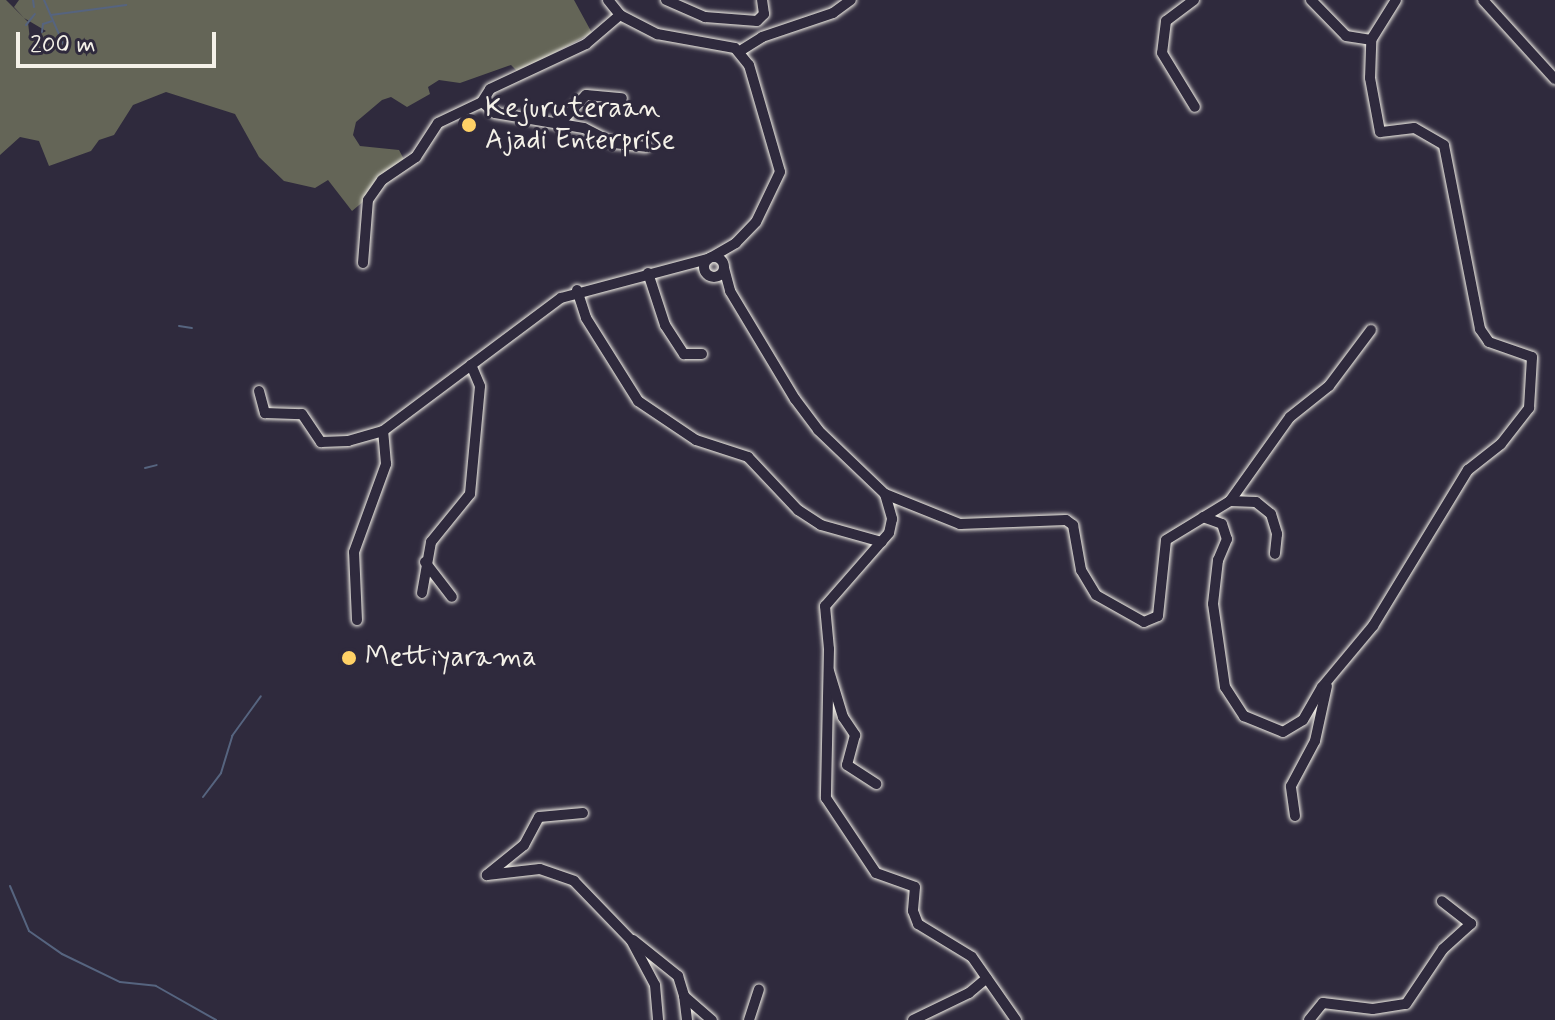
<!DOCTYPE html>
<html>
<head>
<meta charset="utf-8">
<style>
  body { margin:0 }
  #map { position:relative; width:1555px; height:1020px; overflow:hidden; background:#2f2a3d; font-family:Mynerve,sans-serif }
  div>[style] { position:absolute }
  [style*='--x'] { left:calc(var(--x)*1px); top:calc(var(--y)*1px); width:calc(var(--w)*1px); rotate:calc(var(--a)*1deg) }
  .green>* { inset:0; background:#646557 }
  .stream>* { height:2px; margin:-1px; padding:0 1px; transform-origin:1px; border-radius:1px; background:#56647f }
  .roads { filter:drop-shadow(0 0 2px #f4f1e8) drop-shadow(0 0 2px #f4f1e8) }
  .minor>* { height:10px; margin:-5px; padding:0 5px; transform-origin:5px; border-radius:5px; background:#2f2a3d }
  .minor>.ring { margin:-5px; padding:0; box-sizing:content-box; background:none; border:10px solid #2f2a3d; border-radius:50% }
  .dots>* { width:22px; height:22px; translate:-50% -50%; box-sizing:border-box; border:4px solid #2f2a3d; border-radius:50% }
  span { translate:-50% -50%; white-space:nowrap; text-align:center; line-height:1.15; -webkit-text-stroke:6px #2f2a3d; paint-order:stroke }
  .poi-label { font-size:28px; color:#f4f1e8 }
  .left { translate:0 -50%; text-align:left }
  .scale { position:absolute; left:16px; top:32px; width:200px; height:36px; box-sizing:border-box; border:4px solid #f4f1e8; border-top:0; padding-left:10px; font-size:24px; line-height:28px; white-space:nowrap; color:#f4f1e8; -webkit-text-stroke:6px #2f2a3d; paint-order:stroke }
</style>
</head>
<body>
<div id="map">
  <div class="green">
    <i style="clip-path:polygon(0 0,6px 0,28px 22px,30px 40px,46px 31px,24px 18px,14px 7px,19px 0,574px 0,592px 33px,518px 72px,511px 65px,460px 83px,439px 80px,428px 87px,430px 94px,407px 107px,391px 97px,382px 100px,356px 122px,353px 135px,360px 146px,399px 150px,407px 165px,352px 211px,328px 180px,315px 188px,284px 181px,259px 157px,235px 114px,166px 92px,133px 105px,114px 135px,99px 140px,91px 151px,49px 166px,39px 141px,20px 137px,0 155px)"></i>
  </div>
  <div class="stream">
    <i style="--x:33;--y:0;--w:7;--a:82"></i>
    <i style="--x:44;--y:0;--w:55;--a:66.3"></i>
    <i style="--x:51;--y:15;--w:76;--a:-7.6"></i>
    <i style="--x:26;--y:25;--w:14;--a:-51"></i>
    <i style="--x:42;--y:32;--w:8;--a:-83"></i>
    <i style="--x:43;--y:24;--w:9;--a:-18"></i>
    <i style="--x:179;--y:326;--w:13;--a:9"></i>
    <i style="--x:145;--y:468;--w:12;--a:-14"></i>
    <i style="--x:203;--y:797;--w:30;--a:-53"></i>
    <i style="--x:221;--y:773;--w:39;--a:-73"></i>
    <i style="--x:232;--y:736;--w:49;--a:-54.1"></i>
    <i style="--x:10;--y:886;--w:49;--a:67.1"></i>
    <i style="--x:29;--y:931;--w:40;--a:34.9"></i>
    <i style="--x:62;--y:954;--w:64;--a:25.8"></i>
    <i style="--x:120;--y:982;--w:36;--a:6"></i>
    <i style="--x:156;--y:986;--w:69;--a:29.5"></i>
  </div>
  <div class="roads">
    <div class="minor">
      <i style="--x:608;--y:0;--w:19;--a:51"></i>
      <i style="--x:620;--y:15;--w:42;--a:27.2"></i>
      <i style="--x:657;--y:34;--w:79;--a:10.2"></i>
      <i style="--x:735;--y:48;--w:22;--a:51"></i>
      <i style="--x:749;--y:65;--w:111;--a:73.8"></i>
      <i style="--x:780;--y:172;--w:55;--a:115.6"></i>
      <i style="--x:756;--y:222;--w:29;--a:134"></i>
      <i style="--x:736;--y:243;--w:28;--a:150"></i>
      <i style="--x:666;--y:0;--w:43;--a:23.6"></i>
      <i style="--x:705;--y:17;--w:52;--a:4.4"></i>
      <i style="--x:757;--y:21;--w:10;--a:-45"></i>
      <i style="--x:764;--y:14;--w:14;--a:-98"></i>
      <i style="--x:1194;--y:0;--w:35;--a:143"></i>
      <i style="--x:1166;--y:21;--w:32;--a:97"></i>
      <i style="--x:1162;--y:53;--w:63;--a:58.6"></i>
      <i style="--x:1311;--y:0;--w:50;--a:45.8"></i>
      <i style="--x:1346;--y:36;--w:25;--a:9"></i>
      <i style="--x:1483;--y:0;--w:107;--a:47.7"></i>
      <i style="--x:740;--y:51;--w:26;--a:-32"></i>
      <i style="--x:762;--y:37;--w:75;--a:-18.7"></i>
      <i style="--x:833;--y:13;--w:22;--a:-36"></i>
      <i style="--x:482;--y:102;--w:17;--a:40"></i>
      <i style="--x:495;--y:113;--w:90;--a:9.6"></i>
      <i style="--x:584;--y:128;--w:34;--a:27"></i>
      <i style="--x:614;--y:143;--w:32;--a:7"></i>
      <i style="--x:558;--y:125;--w:41;--a:-47"></i>
      <i style="--x:586;--y:95;--w:36;--a:5"></i>
      <i class="ring" style="left:704px;top:257px;width:10px;height:10px"></i>
      <i style="--x:363;--y:263;--w:63;--a:-85.5"></i>
      <i style="--x:368;--y:200;--w:24;--a:-55"></i>
      <i style="--x:382;--y:180;--w:41;--a:-34.1"></i>
      <i style="--x:416;--y:157;--w:40;--a:-57.1"></i>
      <i style="--x:438;--y:123;--w:49;--a:-25.5"></i>
      <i style="--x:482;--y:102;--w:15;--a:-58"></i>
      <i style="--x:490;--y:89;--w:106;--a:-25.1"></i>
      <i style="--x:586;--y:44;--w:45;--a:-40.5"></i>
      <i style="--x:724;--y:268;--w:24;--a:75"></i>
      <i style="--x:730;--y:291;--w:126;--a:59"></i>
      <i style="--x:795;--y:399;--w:39;--a:53"></i>
      <i style="--x:818;--y:430;--w:93;--a:43.7"></i>
      <i style="--x:885;--y:494;--w:81;--a:21.8"></i>
      <i style="--x:960;--y:524;--w:106;--a:-2.2"></i>
      <i style="--x:1066;--y:520;--w:9;--a:36"></i>
      <i style="--x:1073;--y:525;--w:46;--a:79.9"></i>
      <i style="--x:1081;--y:570;--w:29;--a:59"></i>
      <i style="--x:1096;--y:595;--w:55;--a:29.4"></i>
      <i style="--x:1144;--y:622;--w:15;--a:-23"></i>
      <i style="--x:1158;--y:616;--w:76;--a:-84"></i>
      <i style="--x:1166;--y:540;--w:75;--a:-31.4"></i>
      <i style="--x:1230;--y:501;--w:26;--a:2"></i>
      <i style="--x:1256;--y:502;--w:19;--a:39"></i>
      <i style="--x:1271;--y:514;--w:21;--a:73"></i>
      <i style="--x:1277;--y:534;--w:20;--a:96"></i>
      <i style="--x:648;--y:273;--w:55;--a:71.9"></i>
      <i style="--x:665;--y:325;--w:35;--a:57"></i>
      <i style="--x:684;--y:354;--w:18;--a:0"></i>
      <i style="--x:577;--y:290;--w:29;--a:72"></i>
      <i style="--x:586;--y:318;--w:98;--a:57.9"></i>
      <i style="--x:638;--y:401;--w:70;--a:33.9"></i>
      <i style="--x:696;--y:440;--w:55;--a:18.1"></i>
      <i style="--x:748;--y:457;--w:73;--a:46.7"></i>
      <i style="--x:798;--y:510;--w:27;--a:33"></i>
      <i style="--x:821;--y:525;--w:63;--a:15.6"></i>
      <i style="--x:259;--y:391;--w:23;--a:75"></i>
      <i style="--x:265;--y:413;--w:37;--a:2"></i>
      <i style="--x:302;--y:414;--w:34;--a:56"></i>
      <i style="--x:321;--y:442;--w:27;--a:-2"></i>
      <i style="--x:348;--y:441;--w:36;--a:-16"></i>
      <i style="--x:383;--y:431;--w:222;--a:-36.8"></i>
      <i style="--x:561;--y:298;--w:152;--a:-14.9"></i>
      <i style="--x:885;--y:494;--w:26;--a:74"></i>
      <i style="--x:892;--y:519;--w:14;--a:102"></i>
      <i style="--x:889;--y:533;--w:97;--a:131.2"></i>
      <i style="--x:825;--y:606;--w:43;--a:84.7"></i>
      <i style="--x:829;--y:649;--w:149;--a:91.2"></i>
      <i style="--x:826;--y:798;--w:90;--a:56.3"></i>
      <i style="--x:876;--y:873;--w:41;--a:19.7"></i>
      <i style="--x:915;--y:887;--w:24;--a:95"></i>
      <i style="--x:913;--y:911;--w:14;--a:69"></i>
      <i style="--x:918;--y:924;--w:63;--a:31.4"></i>
      <i style="--x:972;--y:957;--w:77;--a:55.1"></i>
      <i style="--x:1230;--y:501;--w:103;--a:-54.5"></i>
      <i style="--x:1290;--y:417;--w:50;--a:-38.5"></i>
      <i style="--x:1329;--y:386;--w:70;--a:-53.1"></i>
      <i style="--x:1203;--y:517;--w:20;--a:20"></i>
      <i style="--x:1222;--y:524;--w:16;--a:72"></i>
      <i style="--x:1227;--y:539;--w:23;--a:113"></i>
      <i style="--x:1218;--y:560;--w:44;--a:96.5"></i>
      <i style="--x:1213;--y:604;--w:84;--a:81.8"></i>
      <i style="--x:1225;--y:687;--w:35;--a:57"></i>
      <i style="--x:1244;--y:716;--w:42;--a:22.3"></i>
      <i style="--x:1283;--y:732;--w:23;--a:-31"></i>
      <i style="--x:1303;--y:720;--w:38;--a:-60"></i>
      <i style="--x:1322;--y:687;--w:80;--a:-50.1"></i>
      <i style="--x:1373;--y:626;--w:183;--a:-58.7"></i>
      <i style="--x:1468;--y:470;--w:42;--a:-38.2"></i>
      <i style="--x:1501;--y:444;--w:46;--a:-52.1"></i>
      <i style="--x:1529;--y:408;--w:51;--a:-86.6"></i>
      <i style="--x:1532;--y:357;--w:46;--a:-160.8"></i>
      <i style="--x:1489;--y:342;--w:16;--a:-125"></i>
      <i style="--x:1480;--y:329;--w:187;--a:-101.1"></i>
      <i style="--x:1444;--y:145;--w:34;--a:-150"></i>
      <i style="--x:1414;--y:128;--w:34;--a:173"></i>
      <i style="--x:1380;--y:132;--w:55;--a:-100.5"></i>
      <i style="--x:1370;--y:78;--w:38;--a:-88"></i>
      <i style="--x:1371;--y:40;--w:47;--a:-58"></i>
      <i style="--x:425;--y:562;--w:44;--a:52.4"></i>
      <i style="--x:422;--y:593;--w:52;--a:-80"></i>
      <i style="--x:431;--y:542;--w:62;--a:-50.9"></i>
      <i style="--x:470;--y:494;--w:108;--a:-84.7"></i>
      <i style="--x:480;--y:386;--w:23;--a:-113"></i>
      <i style="--x:357;--y:620;--w:68;--a:-92.5"></i>
      <i style="--x:354;--y:552;--w:94;--a:-70"></i>
      <i style="--x:386;--y:464;--w:33;--a:-95"></i>
      <i style="--x:829;--y:671;--w:48;--a:73.1"></i>
      <i style="--x:843;--y:717;--w:22;--a:56"></i>
      <i style="--x:855;--y:735;--w:31;--a:105"></i>
      <i style="--x:847;--y:765;--w:35;--a:33"></i>
      <i style="--x:583;--y:813;--w:44;--a:174.8"></i>
      <i style="--x:539;--y:817;--w:32;--a:118"></i>
      <i style="--x:524;--y:845;--w:48;--a:141"></i>
      <i style="--x:487;--y:875;--w:53;--a:-6.5"></i>
      <i style="--x:540;--y:869;--w:36;--a:19"></i>
      <i style="--x:574;--y:881;--w:82;--a:46"></i>
      <i style="--x:631;--y:940;--w:51;--a:61.9"></i>
      <i style="--x:655;--y:985;--w:35;--a:85"></i>
      <i style="--x:1295;--y:816;--w:30;--a:-98"></i>
      <i style="--x:1291;--y:786;--w:51;--a:-61.9"></i>
      <i style="--x:1315;--y:741;--w:56;--a:-77.7"></i>
      <i style="--x:633;--y:940;--w:58;--a:38.7"></i>
      <i style="--x:678;--y:976;--w:21;--a:73"></i>
      <i style="--x:687;--y:1020;--w:24;--a:-97"></i>
      <i style="--x:684;--y:996;--w:37;--a:41"></i>
      <i style="--x:749;--y:1020;--w:32;--a:-72"></i>
      <i style="--x:913;--y:1020;--w:62;--a:-25.7"></i>
      <i style="--x:969;--y:993;--w:23;--a:-40"></i>
      <i style="--x:1309;--y:1020;--w:22;--a:-51"></i>
      <i style="--x:1323;--y:1003;--w:50;--a:6.8"></i>
      <i style="--x:1373;--y:1009;--w:33;--a:-9"></i>
      <i style="--x:1406;--y:1004;--w:66;--a:-56.1"></i>
      <i style="--x:1443;--y:949;--w:38;--a:-42"></i>
      <i style="--x:1471;--y:924;--w:37;--a:-142"></i>
    </div>
  </div>
  <div class="dots">
    <i style="left:469px;top:125px;background:#ffd166"></i>
    <i style="left:349px;top:658px;background:#ffd166"></i>
  </div>
  <div class="poi-label">
    <span class="left" style="left:485px;top:125px">Kejuruteraan<br>Ajadi Enterprise</span>
    <span class="left" style="left:365px;top:658px">Mettiyarama</span>
  </div>
  <div class="scale">200 m</div>
</div>
</body>
</html>
